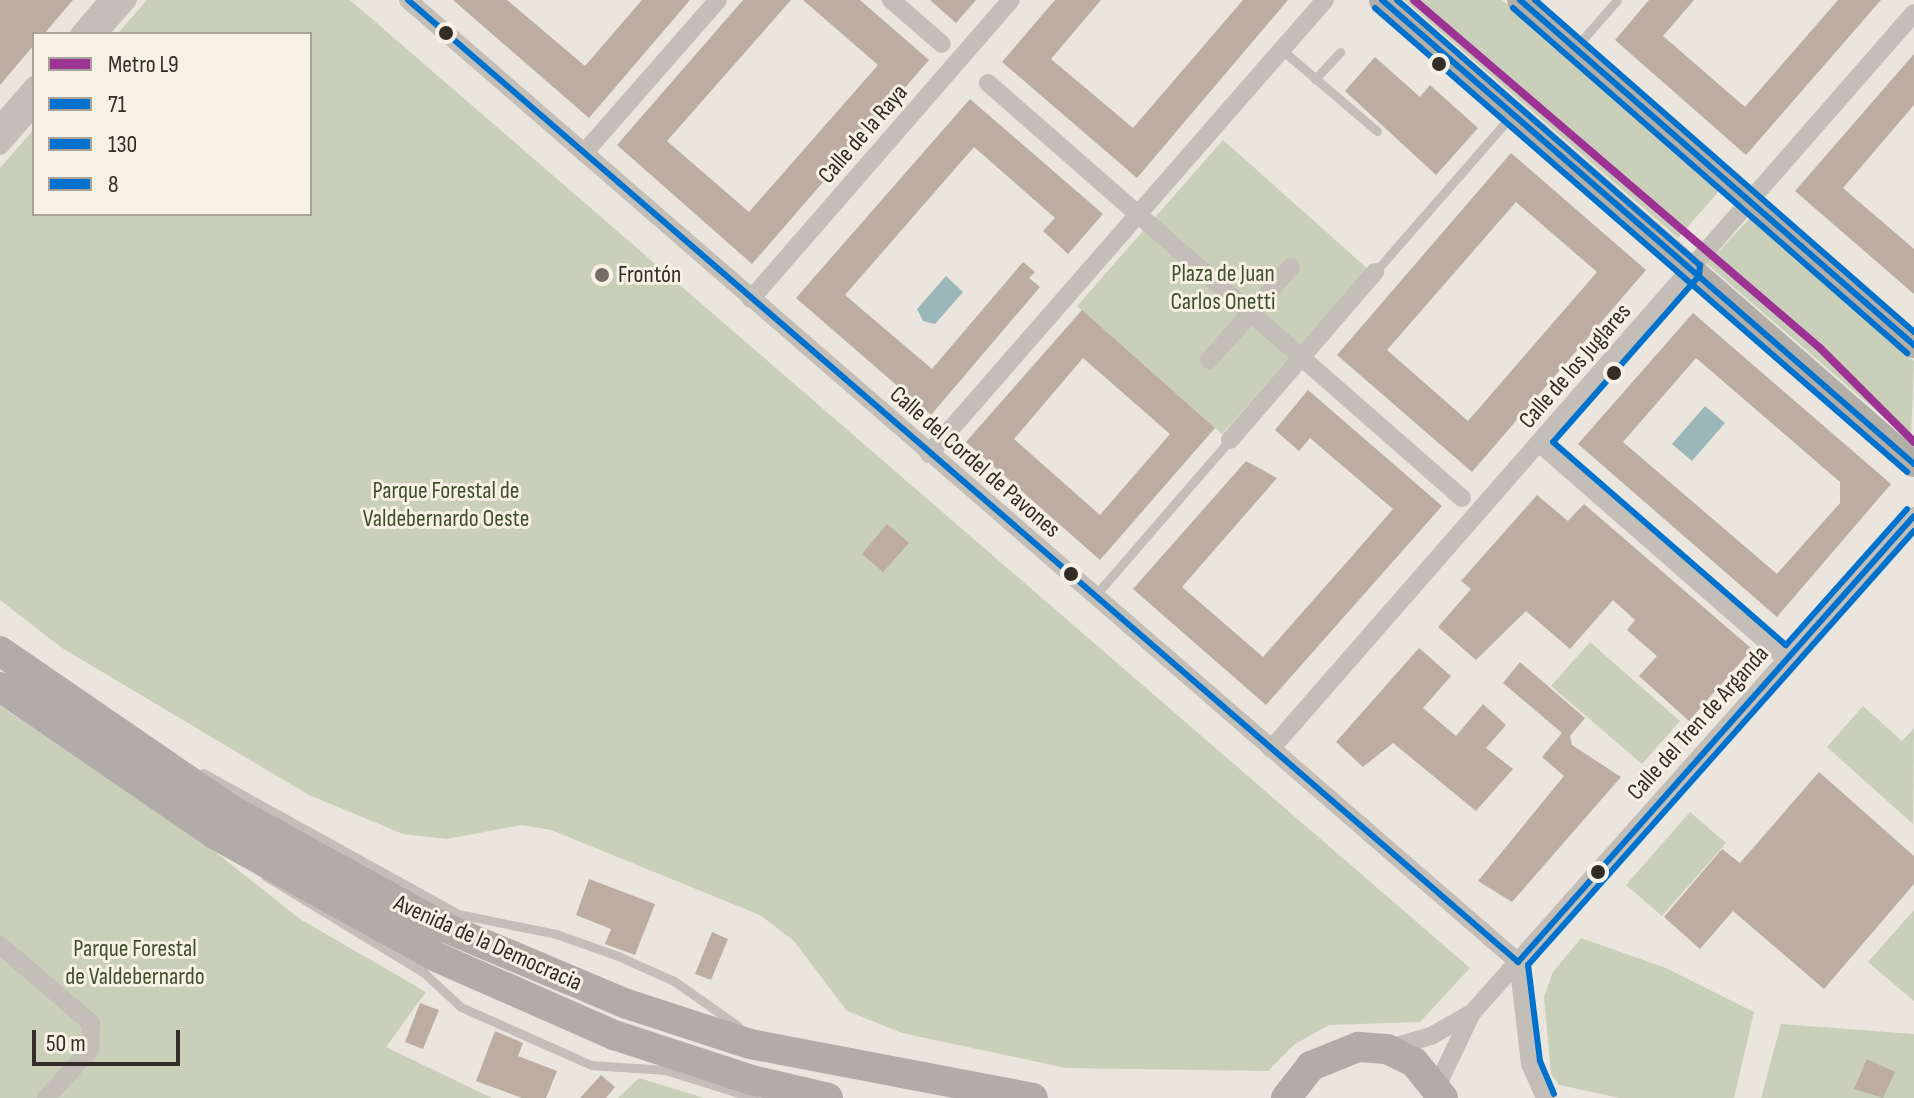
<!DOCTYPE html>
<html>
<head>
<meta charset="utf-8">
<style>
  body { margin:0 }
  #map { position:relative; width:1914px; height:1098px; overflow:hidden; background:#eae6de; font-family:"Sofia Sans Condensed",sans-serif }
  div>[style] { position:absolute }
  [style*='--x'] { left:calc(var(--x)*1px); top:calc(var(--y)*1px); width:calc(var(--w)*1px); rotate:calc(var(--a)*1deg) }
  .green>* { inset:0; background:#c9cfb9 }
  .water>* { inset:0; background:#9cb7ba }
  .building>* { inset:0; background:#bcaca1 }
  .lane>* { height:9px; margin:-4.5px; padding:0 4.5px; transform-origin:4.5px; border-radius:4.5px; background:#c3beb7 }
  .street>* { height:18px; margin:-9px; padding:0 9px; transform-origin:9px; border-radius:9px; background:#c3beb7 }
  .secondary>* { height:26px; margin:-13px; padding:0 13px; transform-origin:13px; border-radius:13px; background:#b4aea8 }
  .primary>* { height:30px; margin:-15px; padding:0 15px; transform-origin:15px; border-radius:15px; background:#b1aca7 }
  .bus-1>* { height:6px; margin:-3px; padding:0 3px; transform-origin:3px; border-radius:3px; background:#0072ce }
  .bus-2>* { height:6px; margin:-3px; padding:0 3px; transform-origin:3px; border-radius:3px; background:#0072ce }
  .bus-3>* { height:6px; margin:-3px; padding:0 3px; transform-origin:3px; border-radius:3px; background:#0072ce }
  .metro-1>* { height:8px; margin:-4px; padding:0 4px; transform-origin:4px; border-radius:4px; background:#9c3293 }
  .dots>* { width:22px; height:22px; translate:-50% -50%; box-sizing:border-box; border:4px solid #f7f1e5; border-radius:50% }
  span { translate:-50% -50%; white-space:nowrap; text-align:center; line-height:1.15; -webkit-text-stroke:6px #f7f1e5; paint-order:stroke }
  .street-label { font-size:24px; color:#332c27 }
  .park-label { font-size:24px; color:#3f4f2c }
  .poi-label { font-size:24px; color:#332c27 }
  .left { translate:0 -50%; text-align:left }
  .legend { position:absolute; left:32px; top:32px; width:280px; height:184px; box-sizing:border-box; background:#f7f1e5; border:2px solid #a9a299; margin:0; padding:10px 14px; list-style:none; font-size:24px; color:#332c27 }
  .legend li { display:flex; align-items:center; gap:16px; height:40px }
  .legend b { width:40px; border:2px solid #a9a299 }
  .scale { position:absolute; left:32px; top:1030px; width:148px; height:36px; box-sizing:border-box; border:4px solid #332c27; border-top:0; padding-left:10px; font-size:24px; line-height:28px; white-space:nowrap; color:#332c27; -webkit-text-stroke:6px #f7f1e5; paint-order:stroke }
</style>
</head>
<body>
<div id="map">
  <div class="green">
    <i style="clip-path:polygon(147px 0,350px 0,1470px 968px,1420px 1022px,1329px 1025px,1295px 1044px,1268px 1071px,1066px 1068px,902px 1033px,847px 1011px,794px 941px,760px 915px,551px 830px,522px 825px,446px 839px,403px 834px,309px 795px,62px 648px,0 600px,0 168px,34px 129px,34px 214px,310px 214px,310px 34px,117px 34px)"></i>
    <i style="clip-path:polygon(1404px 0,1502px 0,1720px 190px,1678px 238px)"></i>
    <i style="clip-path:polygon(1223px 140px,1368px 269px,1222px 434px,1077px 306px)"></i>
    <i style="clip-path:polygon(1750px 218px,1914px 361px,1911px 441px,1707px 264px)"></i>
    <i style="clip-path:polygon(1590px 642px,1680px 721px,1642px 764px,1551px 686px)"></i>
    <i style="clip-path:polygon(0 706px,209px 847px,300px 919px,426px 992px,386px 1047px,492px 1098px,0 1098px)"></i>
    <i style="clip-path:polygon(1863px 706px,1902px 741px,1914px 728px,1913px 824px,1827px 747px)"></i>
    <i style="clip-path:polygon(1690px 812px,1726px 843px,1662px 916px,1626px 885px)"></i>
    <i style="clip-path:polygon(1914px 910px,1914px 1001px,1868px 962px)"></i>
    <i style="clip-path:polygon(1581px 938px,1666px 968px,1754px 1012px,1734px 1098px,1620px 1098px,1559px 1085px,1551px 1074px,1544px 997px,1553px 972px)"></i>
    <i style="clip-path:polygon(1781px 1024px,1914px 1034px,1914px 1098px,1761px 1098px)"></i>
    <i style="clip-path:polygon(639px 1078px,704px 1098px,618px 1098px)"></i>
  </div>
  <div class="water">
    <i style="clip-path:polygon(946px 276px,963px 292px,935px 324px,923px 321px,917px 309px)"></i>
    <i style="clip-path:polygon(1705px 406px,1725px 423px,1692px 461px,1672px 444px)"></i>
  </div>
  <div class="building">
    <i style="clip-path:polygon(0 0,73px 0,44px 34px,34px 34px,34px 45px,0 85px)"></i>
    <i style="clip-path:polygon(453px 0,507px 0,585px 66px,642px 0,690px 0,589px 118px)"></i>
    <i style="clip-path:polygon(743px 0,791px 0,667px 141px,749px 212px,878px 65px,803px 0,860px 0,929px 60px,752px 264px,617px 145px)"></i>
    <i style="clip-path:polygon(930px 0,976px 0,956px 23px)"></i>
    <i style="clip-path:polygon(1055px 0,1101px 0,1051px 59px,1133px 128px,1243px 0,1288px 0,1137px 178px,1002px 62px)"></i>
    <i style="clip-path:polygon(1649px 0,1694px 0,1663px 36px,1745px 107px,1838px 0,1881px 0,1746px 155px,1615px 40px)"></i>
    <i style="clip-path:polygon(1914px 54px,1914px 105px,1843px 188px,1914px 249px,1914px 294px,1795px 191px)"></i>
    <i style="clip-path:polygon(1375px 57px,1420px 97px,1430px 85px,1478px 128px,1436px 175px,1345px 91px)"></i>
    <i style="clip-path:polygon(970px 99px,1103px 214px,1068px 254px,1043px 231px,1055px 218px,974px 147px,845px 295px,932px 369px,1023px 262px,1035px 272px,1029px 278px,1040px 287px,931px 415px,796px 298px)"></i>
    <i style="clip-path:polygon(evenodd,1511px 153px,1646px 270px,1472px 472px,1337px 355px,1511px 153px,1516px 202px,1597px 272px,1468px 421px,1387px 350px,1516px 202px)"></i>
    <i style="clip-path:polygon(evenodd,1082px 310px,1215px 428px,1100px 560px,966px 442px,1082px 310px,1083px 358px,1170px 434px,1100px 515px,1014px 439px,1083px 358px)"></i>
    <i style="clip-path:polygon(evenodd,1693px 313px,1891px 484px,1777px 617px,1578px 444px,1693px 313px,1696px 358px,1840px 482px,1840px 503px,1777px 574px,1623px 442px,1696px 358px)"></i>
    <i style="clip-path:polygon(1308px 390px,1442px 506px,1266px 705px,1133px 589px,1246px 461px,1277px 478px,1182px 587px,1263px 657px,1353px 555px,1393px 509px,1310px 438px,1299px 451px,1275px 430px)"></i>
    <i style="clip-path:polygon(1537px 495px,1568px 521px,1584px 504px,1752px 649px,1689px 721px,1639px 676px,1657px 656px,1627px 630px,1635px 620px,1613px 600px,1570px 649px,1526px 611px,1476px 660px,1438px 627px,1471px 589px,1461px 581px)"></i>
    <i style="clip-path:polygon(887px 524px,909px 543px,883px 572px,862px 554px)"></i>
    <i style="clip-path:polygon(1419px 648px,1451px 676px,1423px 708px,1456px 736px,1483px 704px,1506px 725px,1486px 748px,1513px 769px,1476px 811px,1393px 743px,1363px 767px,1336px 742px)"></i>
    <i style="clip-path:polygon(1520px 662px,1585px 718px,1570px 736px,1572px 745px,1621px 777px,1512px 902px,1478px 881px,1564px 776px,1542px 757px,1562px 733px,1503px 683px)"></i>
    <i style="clip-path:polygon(1819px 772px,1914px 856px,1914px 884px,1824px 989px,1733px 911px,1700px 949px,1664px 917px,1722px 849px,1740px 863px)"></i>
    <i style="clip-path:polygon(589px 879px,655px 904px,635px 955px,605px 944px,611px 929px,576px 915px)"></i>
    <i style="clip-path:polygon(712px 932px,728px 939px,711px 980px,695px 974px)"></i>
    <i style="clip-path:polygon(420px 1003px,439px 1010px,423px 1049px,405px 1042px)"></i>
    <i style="clip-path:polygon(495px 1031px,523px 1043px,518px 1056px,557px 1071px,546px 1098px,522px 1098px,476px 1081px)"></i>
    <i style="clip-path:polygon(1867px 1059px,1895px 1072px,1883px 1098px,1854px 1089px)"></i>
    <i style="clip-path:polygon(601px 1075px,615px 1087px,606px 1098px,580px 1098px)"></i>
  </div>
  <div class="lane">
    <i style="--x:1577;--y:46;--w:61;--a:-49"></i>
    <i style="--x:1282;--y:50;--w:125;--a:40.5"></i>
    <i style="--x:1315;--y:79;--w:37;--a:-47"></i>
    <i style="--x:1375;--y:272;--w:206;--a:-48.9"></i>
    <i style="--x:1093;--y:598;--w:209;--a:-49.1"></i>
    <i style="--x:203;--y:773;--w:291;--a:28.9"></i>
    <i style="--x:458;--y:914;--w:100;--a:11.5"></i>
    <i style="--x:556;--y:934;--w:66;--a:19.5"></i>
    <i style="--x:618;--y:956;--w:61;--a:24.1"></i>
    <i style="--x:674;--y:981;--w:78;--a:35.1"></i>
    <i style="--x:265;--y:876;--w:185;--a:31.3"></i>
    <i style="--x:423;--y:972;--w:52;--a:42.6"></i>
    <i style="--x:461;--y:1007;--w:142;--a:24"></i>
    <i style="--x:591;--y:1065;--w:74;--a:3.9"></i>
    <i style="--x:665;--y:1070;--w:94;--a:17.3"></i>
  </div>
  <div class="street">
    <i style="--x:408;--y:0;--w:1469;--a:40.91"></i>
    <i style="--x:891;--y:0;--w:67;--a:40.8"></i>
    <i style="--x:79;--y:34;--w:45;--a:-49.5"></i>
    <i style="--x:98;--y:34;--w:45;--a:-48.6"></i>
    <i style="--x:988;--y:83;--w:630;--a:41.2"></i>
    <i style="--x:0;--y:124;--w:52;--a:-48.9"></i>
    <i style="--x:0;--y:146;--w:52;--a:-48.9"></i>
    <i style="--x:584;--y:153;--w:203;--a:-48.8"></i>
    <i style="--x:751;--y:299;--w:396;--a:-49"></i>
    <i style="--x:1209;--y:360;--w:124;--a:-48.6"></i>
    <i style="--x:1230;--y:440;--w:222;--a:-49.2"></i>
    <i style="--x:1539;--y:443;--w:329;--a:41.1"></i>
    <i style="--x:929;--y:454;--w:602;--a:-48.9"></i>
    <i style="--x:1271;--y:749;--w:977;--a:-48.86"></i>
    <i style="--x:0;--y:945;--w:120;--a:40.6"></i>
    <i style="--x:91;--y:1023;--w:27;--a:92"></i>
    <i style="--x:90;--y:1050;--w:65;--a:132.5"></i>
    <i style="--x:1518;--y:962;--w:103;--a:83.3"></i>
    <i style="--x:1530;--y:1064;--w:37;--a:66"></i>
    <i style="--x:1387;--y:1049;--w:46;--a:-16.5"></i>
    <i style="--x:1431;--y:1036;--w:45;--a:-29.4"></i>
    <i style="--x:1437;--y:1086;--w:81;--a:-64.4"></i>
    <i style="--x:1472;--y:1013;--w:665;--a:-48.35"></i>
  </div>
  <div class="secondary">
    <i style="--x:1382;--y:0;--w:706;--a:41.09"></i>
    <i style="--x:1520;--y:0;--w:524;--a:41.21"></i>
  </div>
  <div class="primary">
    <i style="--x:0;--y:651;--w:279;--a:34.5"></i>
    <i style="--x:230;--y:809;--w:247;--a:28.9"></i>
    <i style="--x:446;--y:928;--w:196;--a:22.8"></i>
    <i style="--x:627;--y:1004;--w:129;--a:18"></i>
    <i style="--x:750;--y:1044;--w:288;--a:10.8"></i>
    <i style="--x:0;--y:687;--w:262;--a:34.4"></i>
    <i style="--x:216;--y:835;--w:249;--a:29"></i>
    <i style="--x:434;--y:956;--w:197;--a:23.7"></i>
    <i style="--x:614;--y:1035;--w:145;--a:18.1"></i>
    <i style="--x:752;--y:1080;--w:78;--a:13.3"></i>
    <i style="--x:1286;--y:1098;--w:41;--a:-52"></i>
    <i style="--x:1311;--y:1066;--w:51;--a:-22"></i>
    <i style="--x:1358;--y:1047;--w:29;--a:4"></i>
    <i style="--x:1387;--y:1049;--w:30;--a:26"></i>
    <i style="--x:1414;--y:1062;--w:46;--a:51.1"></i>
  </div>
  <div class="bus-1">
    <i style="--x:408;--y:0;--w:1469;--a:40.91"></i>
    <i style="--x:1382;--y:0;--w:706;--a:41.09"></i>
    <i style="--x:1520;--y:0;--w:524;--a:41.21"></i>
    <i style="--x:1518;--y:962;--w:596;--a:-48.4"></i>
  </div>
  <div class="bus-2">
    <i style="--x:1375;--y:8;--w:706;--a:41.09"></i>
    <i style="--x:1513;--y:8;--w:524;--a:41.21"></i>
    <i style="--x:1554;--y:1094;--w:36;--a:-113"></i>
    <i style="--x:1540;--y:1061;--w:97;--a:-97.1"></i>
    <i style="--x:1528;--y:965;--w:581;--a:-48.35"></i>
  </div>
  <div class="bus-3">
    <i style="--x:1397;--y:0;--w:403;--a:41.2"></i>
    <i style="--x:1700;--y:265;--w:11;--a:95"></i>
    <i style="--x:1699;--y:276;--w:221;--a:131.3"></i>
    <i style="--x:1553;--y:442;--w:309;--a:41.1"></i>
    <i style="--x:1786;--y:645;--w:182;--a:-48.3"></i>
    <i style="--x:1535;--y:0;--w:504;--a:41.22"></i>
  </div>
  <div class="metro-1">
    <i style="--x:1414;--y:0;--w:535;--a:40.6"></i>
    <i style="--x:1820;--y:348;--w:133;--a:45"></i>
  </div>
  <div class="dots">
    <i style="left:446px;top:33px;background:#332c27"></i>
    <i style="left:1439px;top:64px;background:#332c27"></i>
    <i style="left:602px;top:275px;background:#736d67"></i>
    <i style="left:1614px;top:373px;background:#332c27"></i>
    <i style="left:1071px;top:574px;background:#332c27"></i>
    <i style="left:1598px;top:872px;background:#332c27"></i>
  </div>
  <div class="street-label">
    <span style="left:863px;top:134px;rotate:-49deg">Calle de la Raya</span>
    <span style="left:1575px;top:366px;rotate:-49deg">Calle de los Juglares</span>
    <span style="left:975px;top:462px;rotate:41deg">Calle del Cordel de Pavones</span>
    <span style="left:1698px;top:723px;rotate:-48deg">Calle del Tren de Arganda</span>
    <span style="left:488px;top:943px;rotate:24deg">Avenida de la Democracia</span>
  </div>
  <div class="park-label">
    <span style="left:1223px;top:288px">Plaza de Juan<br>Carlos Onetti</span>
    <span style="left:446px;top:505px">Parque Forestal de<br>Valdebernardo Oeste</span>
    <span style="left:135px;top:963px">Parque Forestal<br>de Valdebernardo</span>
  </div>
  <div class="poi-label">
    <span class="left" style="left:618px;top:275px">Frontón</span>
  </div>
  <ul class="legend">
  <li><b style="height:10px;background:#9c3293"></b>Metro L9</li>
  <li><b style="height:10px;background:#0072ce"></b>71</li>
  <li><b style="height:10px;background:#0072ce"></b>130</li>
  <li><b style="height:10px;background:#0072ce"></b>8</li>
  </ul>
  <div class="scale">50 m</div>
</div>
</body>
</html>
